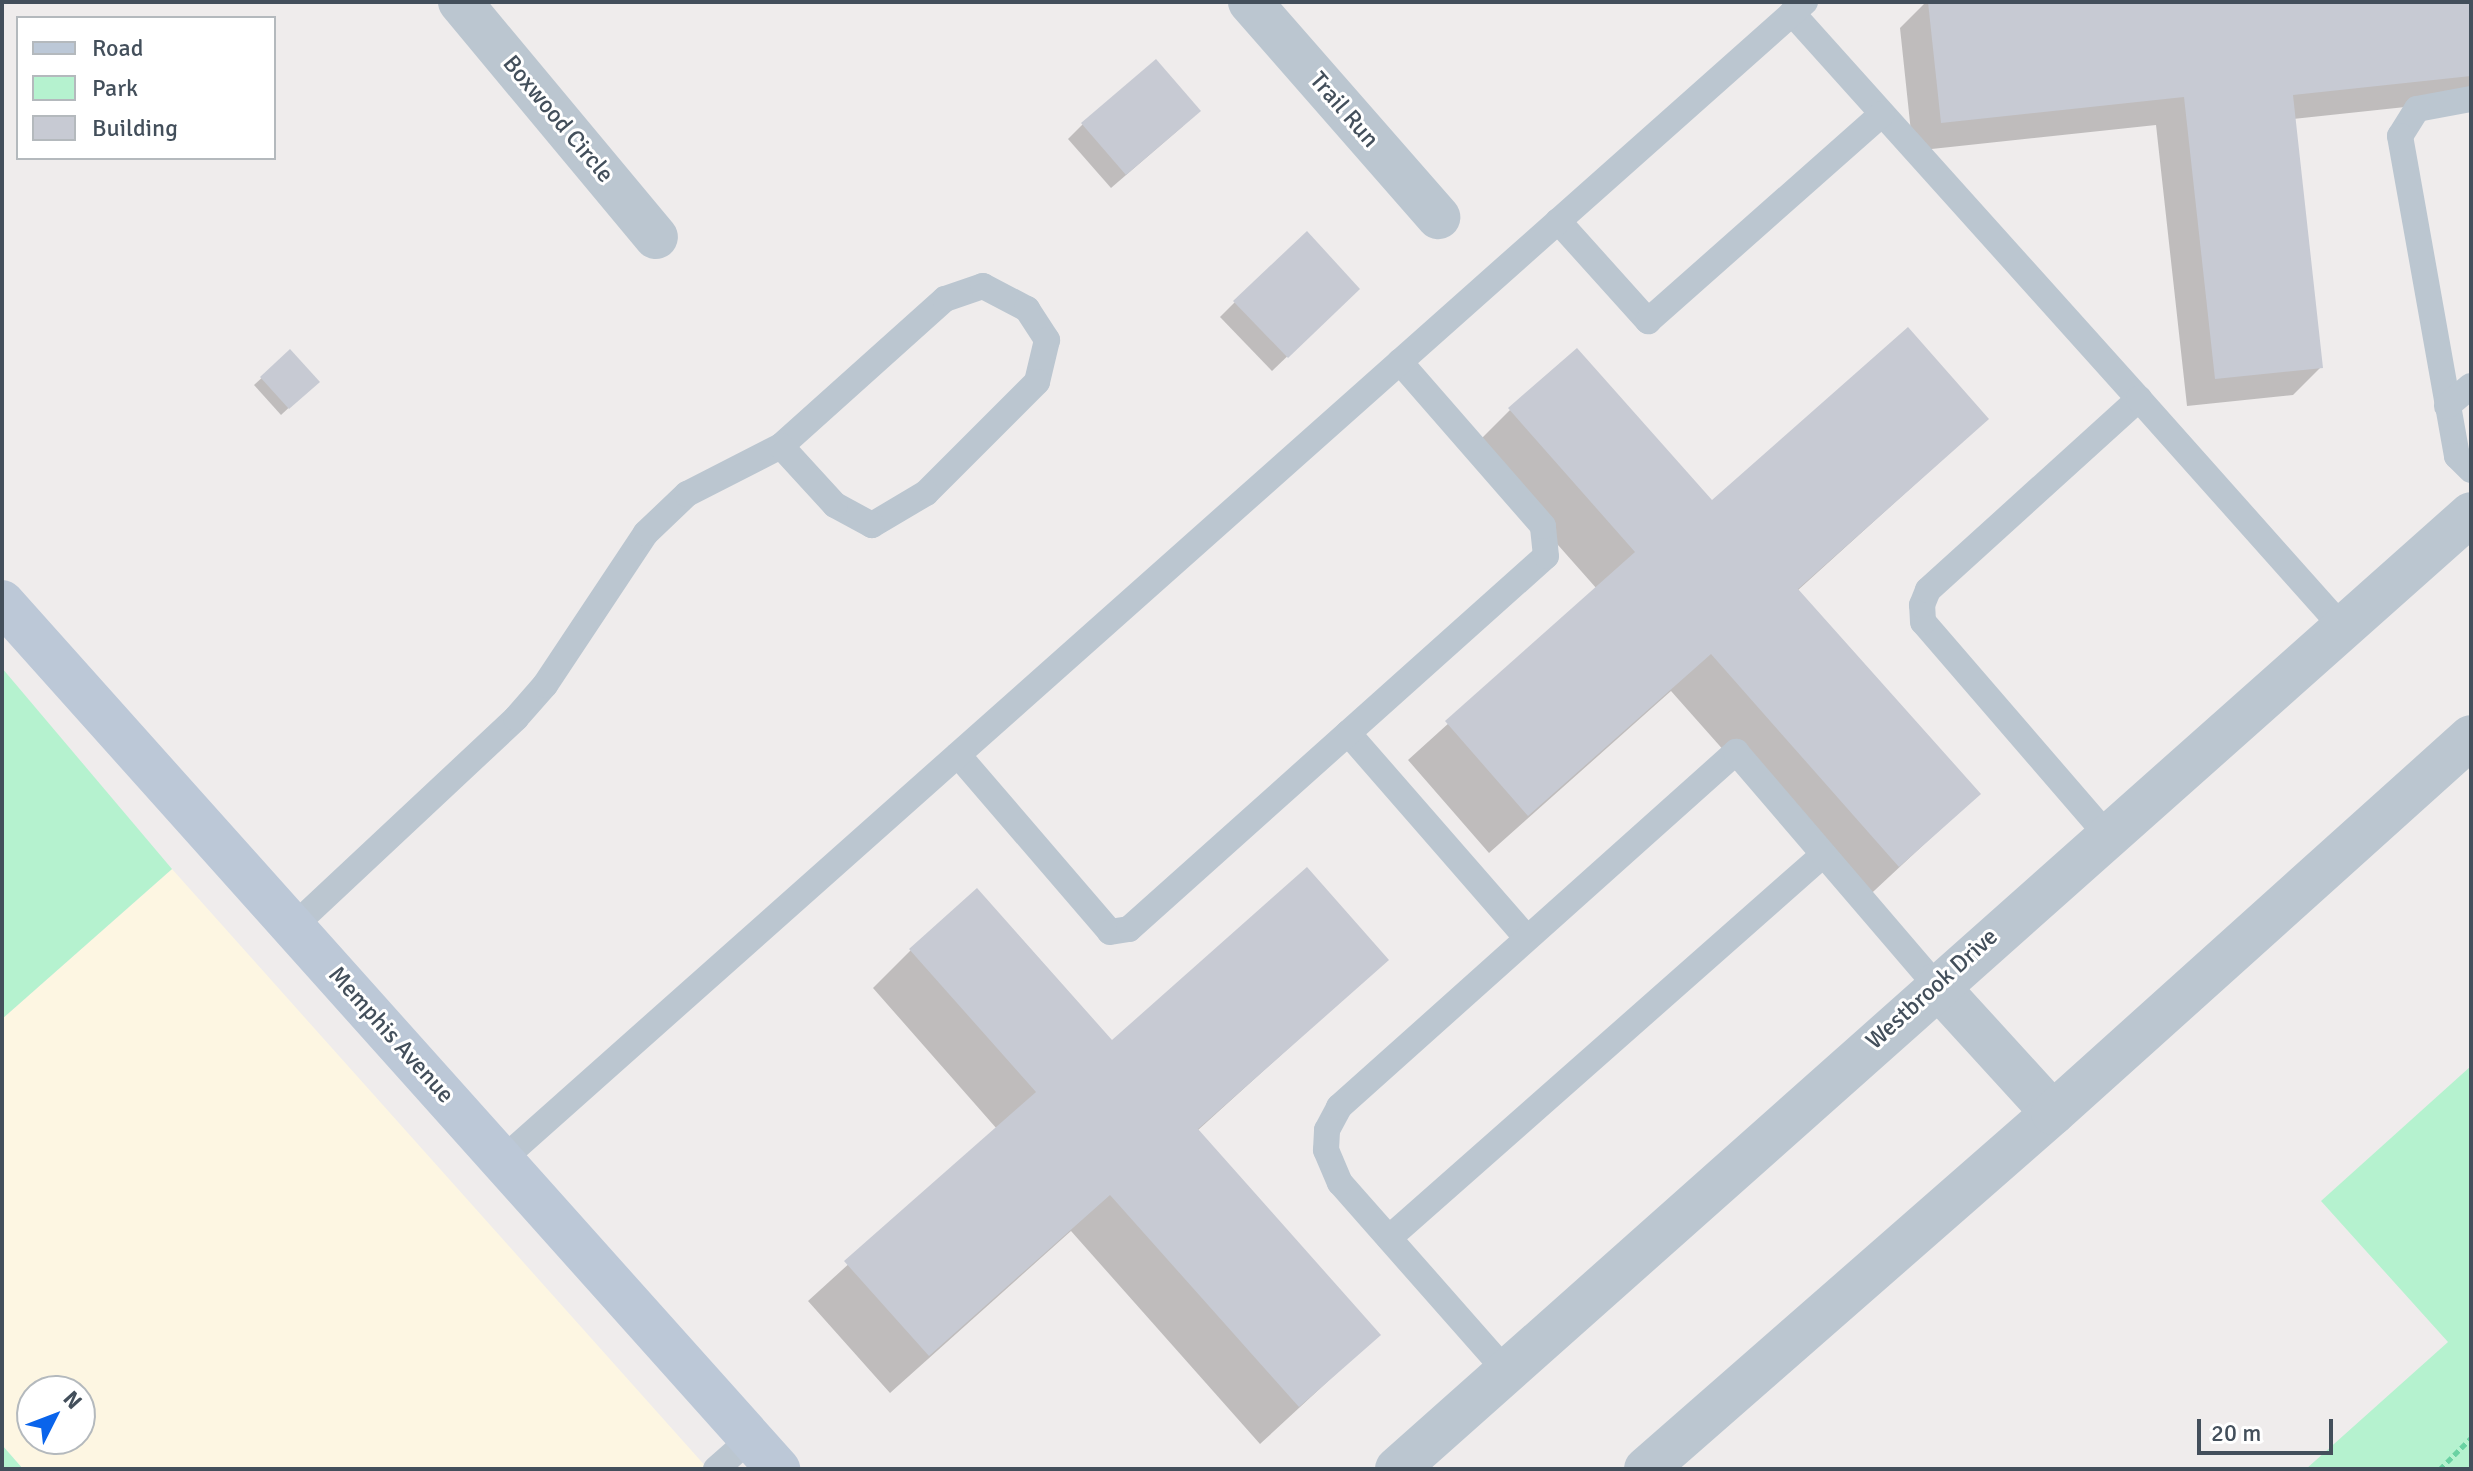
<!DOCTYPE html>
<html>
<head>
<meta charset="utf-8">
<style>
  body { margin:0 }
  #map { position:relative; width:2473px; height:1471px; overflow:hidden; background:#efecec; font-family:Signika,sans-serif }
  div>[style] { position:absolute }
  [style*='--x'] { left:calc(var(--x)*1px); top:calc(var(--y)*1px); width:calc(var(--w)*1px); rotate:calc(var(--a)*1deg) }
  .commercial>* { inset:0; background:#fdf6e2 }
  .green>* { inset:0; background:#b5f2cf }
  .shadow>* { inset:0; background:#0003 }
  .building>* { inset:0; background:#c7cad3 }
  .path>* { height:5px; margin-top:-2.5px; transform-origin:0; background:repeating-linear-gradient(90deg,#6ad2a3 0 6px,transparent 0 10px) }
  .service>* { height:26px; margin:-13px; padding:0 13px; transform-origin:13px; border-radius:13px; background:#bbc6d0 }
  .minor>* { height:44px; margin:-22px; padding:0 22px; transform-origin:22px; border-radius:22px; background:#bbc6d0 }
  .secondary>* { height:44px; margin:-22px; padding:0 22px; transform-origin:22px; border-radius:22px; background:#bcc8d7 }
  span { translate:-50% -50%; white-space:nowrap; text-align:center; line-height:1.15; -webkit-text-stroke:6px #fff; paint-order:stroke }
  .street-label { font-size:24px; color:#434f5b }
  .frame { position:absolute; inset:0; border:4px solid #434f5b; pointer-events:none }
  .legend { position:absolute; left:16px; top:16px; width:260px; height:144px; box-sizing:border-box; background:#fff; border:2px solid #b4b9bd; margin:0; padding:10px 14px; list-style:none; font-size:24px; color:#434f5b }
  .legend li { display:flex; align-items:center; gap:16px; height:40px }
  .legend b { width:40px; border:2px solid #b4b9bd }
  .north { position:absolute; left:16px; top:1375px; width:80px; height:80px; box-sizing:border-box; background:#fff; border:2px solid #b4b9bd; border-radius:50%; rotate:48deg; font-size:22px; font-weight:700; line-height:32px; text-align:center; color:#434f5b }
  .north::after { content:''; display:block; margin:auto; width:28px; height:36px; background:#0a64eb; clip-path:polygon(50% 0,100% 100%,50% 72%,0 100%) }
  .scale { position:absolute; left:2197px; top:1419px; width:136px; height:36px; box-sizing:border-box; border:4px solid #434f5b; border-top:0; padding-left:10px; font-size:24px; line-height:28px; white-space:nowrap; color:#434f5b; -webkit-text-stroke:6px #fff; paint-order:stroke }
</style>
</head>
<body>
<div id="map">
  <div class="commercial">
    <i style="clip-path:polygon(evenodd,172px 869px,708px 1469px,23px 1469px,2px 1445px,2px 1019px,172px 869px,32px 1391px,80px 1391px,80px 1439px,32px 1439px,32px 1391px)"></i>
  </div>
  <div class="green">
    <i style="clip-path:polygon(2px 668px,172px 869px,2px 1019px)"></i>
    <i style="clip-path:polygon(2471px 1066px,2471px 1469px,2306px 1469px,2448px 1342px,2321px 1201px)"></i>
    <i style="clip-path:polygon(2px 1445px,23px 1469px,2px 1469px)"></i>
  </div>
  <div class="shadow">
    <i style="clip-path:polygon(1926px 2px,2471px 2px,2471px 100px,2293px 119px,2321px 367px,2293px 395px,2187px 406px,2156px 125px,1913px 151px,1900px 28px)"></i>
    <i style="clip-path:polygon(1083px 124px,1183px 126px,1111px 188px,1068px 139px)"></i>
    <i style="clip-path:polygon(1235px 302px,1343px 303px,1272px 371px,1220px 317px)"></i>
    <i style="clip-path:polygon(290px 352px,310px 388px,281px 415px,254px 385px)"></i>
    <i style="clip-path:polygon(1510px 410px,1712px 503px,1987px 419px,1797px 591px,1978px 794px,1860px 904px,1671px 691px,1489px 853px,1408px 760px,1597px 589px,1472px 448px)"></i>
    <i style="clip-path:polygon(911px 950px,1112px 1043px,1387px 959px,1197px 1131px,1378px 1335px,1260px 1444px,1071px 1231px,890px 1393px,808px 1301px,997px 1129px,873px 988px)"></i>
  </div>
  <div class="building">
    <i style="clip-path:polygon(1928px 2px,2471px 2px,2471px 76px,2293px 95px,2323px 368px,2215px 379px,2184px 97px,1941px 123px)"></i>
    <i style="clip-path:polygon(1156px 59px,1201px 111px,1126px 175px,1081px 123px)"></i>
    <i style="clip-path:polygon(1307px 231px,1360px 289px,1288px 358px,1233px 301px)"></i>
    <i style="clip-path:polygon(1908px 327px,1989px 419px,1798px 589px,1981px 794px,1899px 867px,1711px 654px,1528px 816px,1445px 721px,1635px 552px,1508px 408px,1577px 348px,1712px 500px)"></i>
    <i style="clip-path:polygon(290px 349px,320px 382px,289px 409px,260px 377px)"></i>
    <i style="clip-path:polygon(1307px 867px,1389px 960px,1198px 1129px,1381px 1335px,1299px 1407px,1110px 1195px,929px 1356px,844px 1261px,1036px 1092px,909px 949px,977px 888px,1112px 1040px)"></i>
  </div>
  <div class="path">
    <i style="--x:2440;--y:1469;--w:44;--a:-45"></i>
  </div>
  <div class="service">
    <i style="--x:1792;--y:13;--w:519;--a:48.05"></i>
    <i style="--x:2471;--y:99;--w:55;--a:169.5"></i>
    <i style="--x:2417;--y:109;--w:32;--a:122"></i>
    <i style="--x:2400;--y:136;--w:325;--a:79.9"></i>
    <i style="--x:2457;--y:456;--w:20;--a:45"></i>
    <i style="--x:1558;--y:221;--w:135;--a:48"></i>
    <i style="--x:1648;--y:321;--w:312;--a:-41.5"></i>
    <i style="--x:2447;--y:406;--w:31;--a:-40"></i>
    <i style="--x:1348;--y:733;--w:272;--a:48.9"></i>
    <i style="--x:958;--y:755;--w:233;--a:49.3"></i>
    <i style="--x:1110;--y:932;--w:19;--a:-9"></i>
    <i style="--x:1129;--y:929;--w:559;--a:-41.81"></i>
    <i style="--x:1546;--y:556;--w:30;--a:-96"></i>
    <i style="--x:1543;--y:526;--w:218;--a:-131.1"></i>
    <i style="--x:2107;--y:835;--w:281;--a:-130.8"></i>
    <i style="--x:1923;--y:622;--w:17;--a:-93"></i>
    <i style="--x:1922;--y:605;--w:16;--a:-68"></i>
    <i style="--x:1928;--y:590;--w:285;--a:-42.2"></i>
    <i style="--x:2139;--y:399;--w:305;--a:48.3"></i>
    <i style="--x:294;--y:926;--w:304;--a:-43.1"></i>
    <i style="--x:516;--y:718;--w:44;--a:-48.7"></i>
    <i style="--x:545;--y:685;--w:182;--a:-56.4"></i>
    <i style="--x:646;--y:533;--w:57;--a:-43.6"></i>
    <i style="--x:687;--y:494;--w:106;--a:-27.1"></i>
    <i style="--x:781;--y:446;--w:220;--a:-41.9"></i>
    <i style="--x:945;--y:299;--w:40;--a:-18.9"></i>
    <i style="--x:983;--y:286;--w:50;--a:27.6"></i>
    <i style="--x:1027;--y:309;--w:37;--a:57"></i>
    <i style="--x:1047;--y:340;--w:43;--a:103.4"></i>
    <i style="--x:1037;--y:382;--w:157;--a:135"></i>
    <i style="--x:926;--y:493;--w:63;--a:149.3"></i>
    <i style="--x:872;--y:525;--w:42;--a:-151.6"></i>
    <i style="--x:835;--y:505;--w:80;--a:-132.5"></i>
    <i style="--x:503;--y:1159;--w:1742;--a:-41.63"></i>
    <i style="--x:1389;--y:1238;--w:579;--a:-41.43"></i>
    <i style="--x:1506;--y:1371;--w:251;--a:-131.4"></i>
    <i style="--x:1340;--y:1183;--w:36;--a:-113"></i>
    <i style="--x:1326;--y:1150;--w:20;--a:-87"></i>
    <i style="--x:1327;--y:1130;--w:26;--a:-62"></i>
    <i style="--x:1339;--y:1107;--w:533;--a:-41.8"></i>
    <i style="--x:1736;--y:752;--w:307;--a:49.4"></i>
    <i style="--x:716;--y:1469;--w:45;--a:-41.4"></i>
  </div>
  <div class="minor">
    <i style="--x:460;--y:2;--w:306;--a:50.2"></i>
    <i style="--x:1250;--y:2;--w:286;--a:48.8"></i>
    <i style="--x:1936;--y:985;--w:173;--a:47.6"></i>
    <i style="--x:1397;--y:1469;--w:1437;--a:-41.64"></i>
    <i style="--x:1646;--y:1469;--w:541;--a:-41.18"></i>
    <i style="--x:2053;--y:1113;--w:562;--a:-41.97"></i>
  </div>
  <div class="secondary">
    <i style="--x:2;--y:602;--w:1164;--a:48.17"></i>
  </div>
  <div class="street-label">
    <span style="left:1344px;top:110px;rotate:49deg">Trail Run</span>
    <span style="left:558px;top:119px;rotate:50deg">Boxwood Circle</span>
    <span style="left:1932px;top:989px;rotate:-42deg">Westbrook Drive</span>
    <span style="left:391px;top:1035px;rotate:48deg">Memphis Avenue</span>
  </div>
  <div class="frame"></div>
  <ul class="legend">
  <li><b style="height:10px;background:#bcc8d7"></b>Road</li>
  <li><b style="height:22px;background:#b5f2cf"></b>Park</li>
  <li><b style="height:22px;background:#c7cad3"></b>Building</li>
  </ul>
  <div class="north">N</div>
  <div class="scale">20 m</div>
</div>
</body>
</html>
